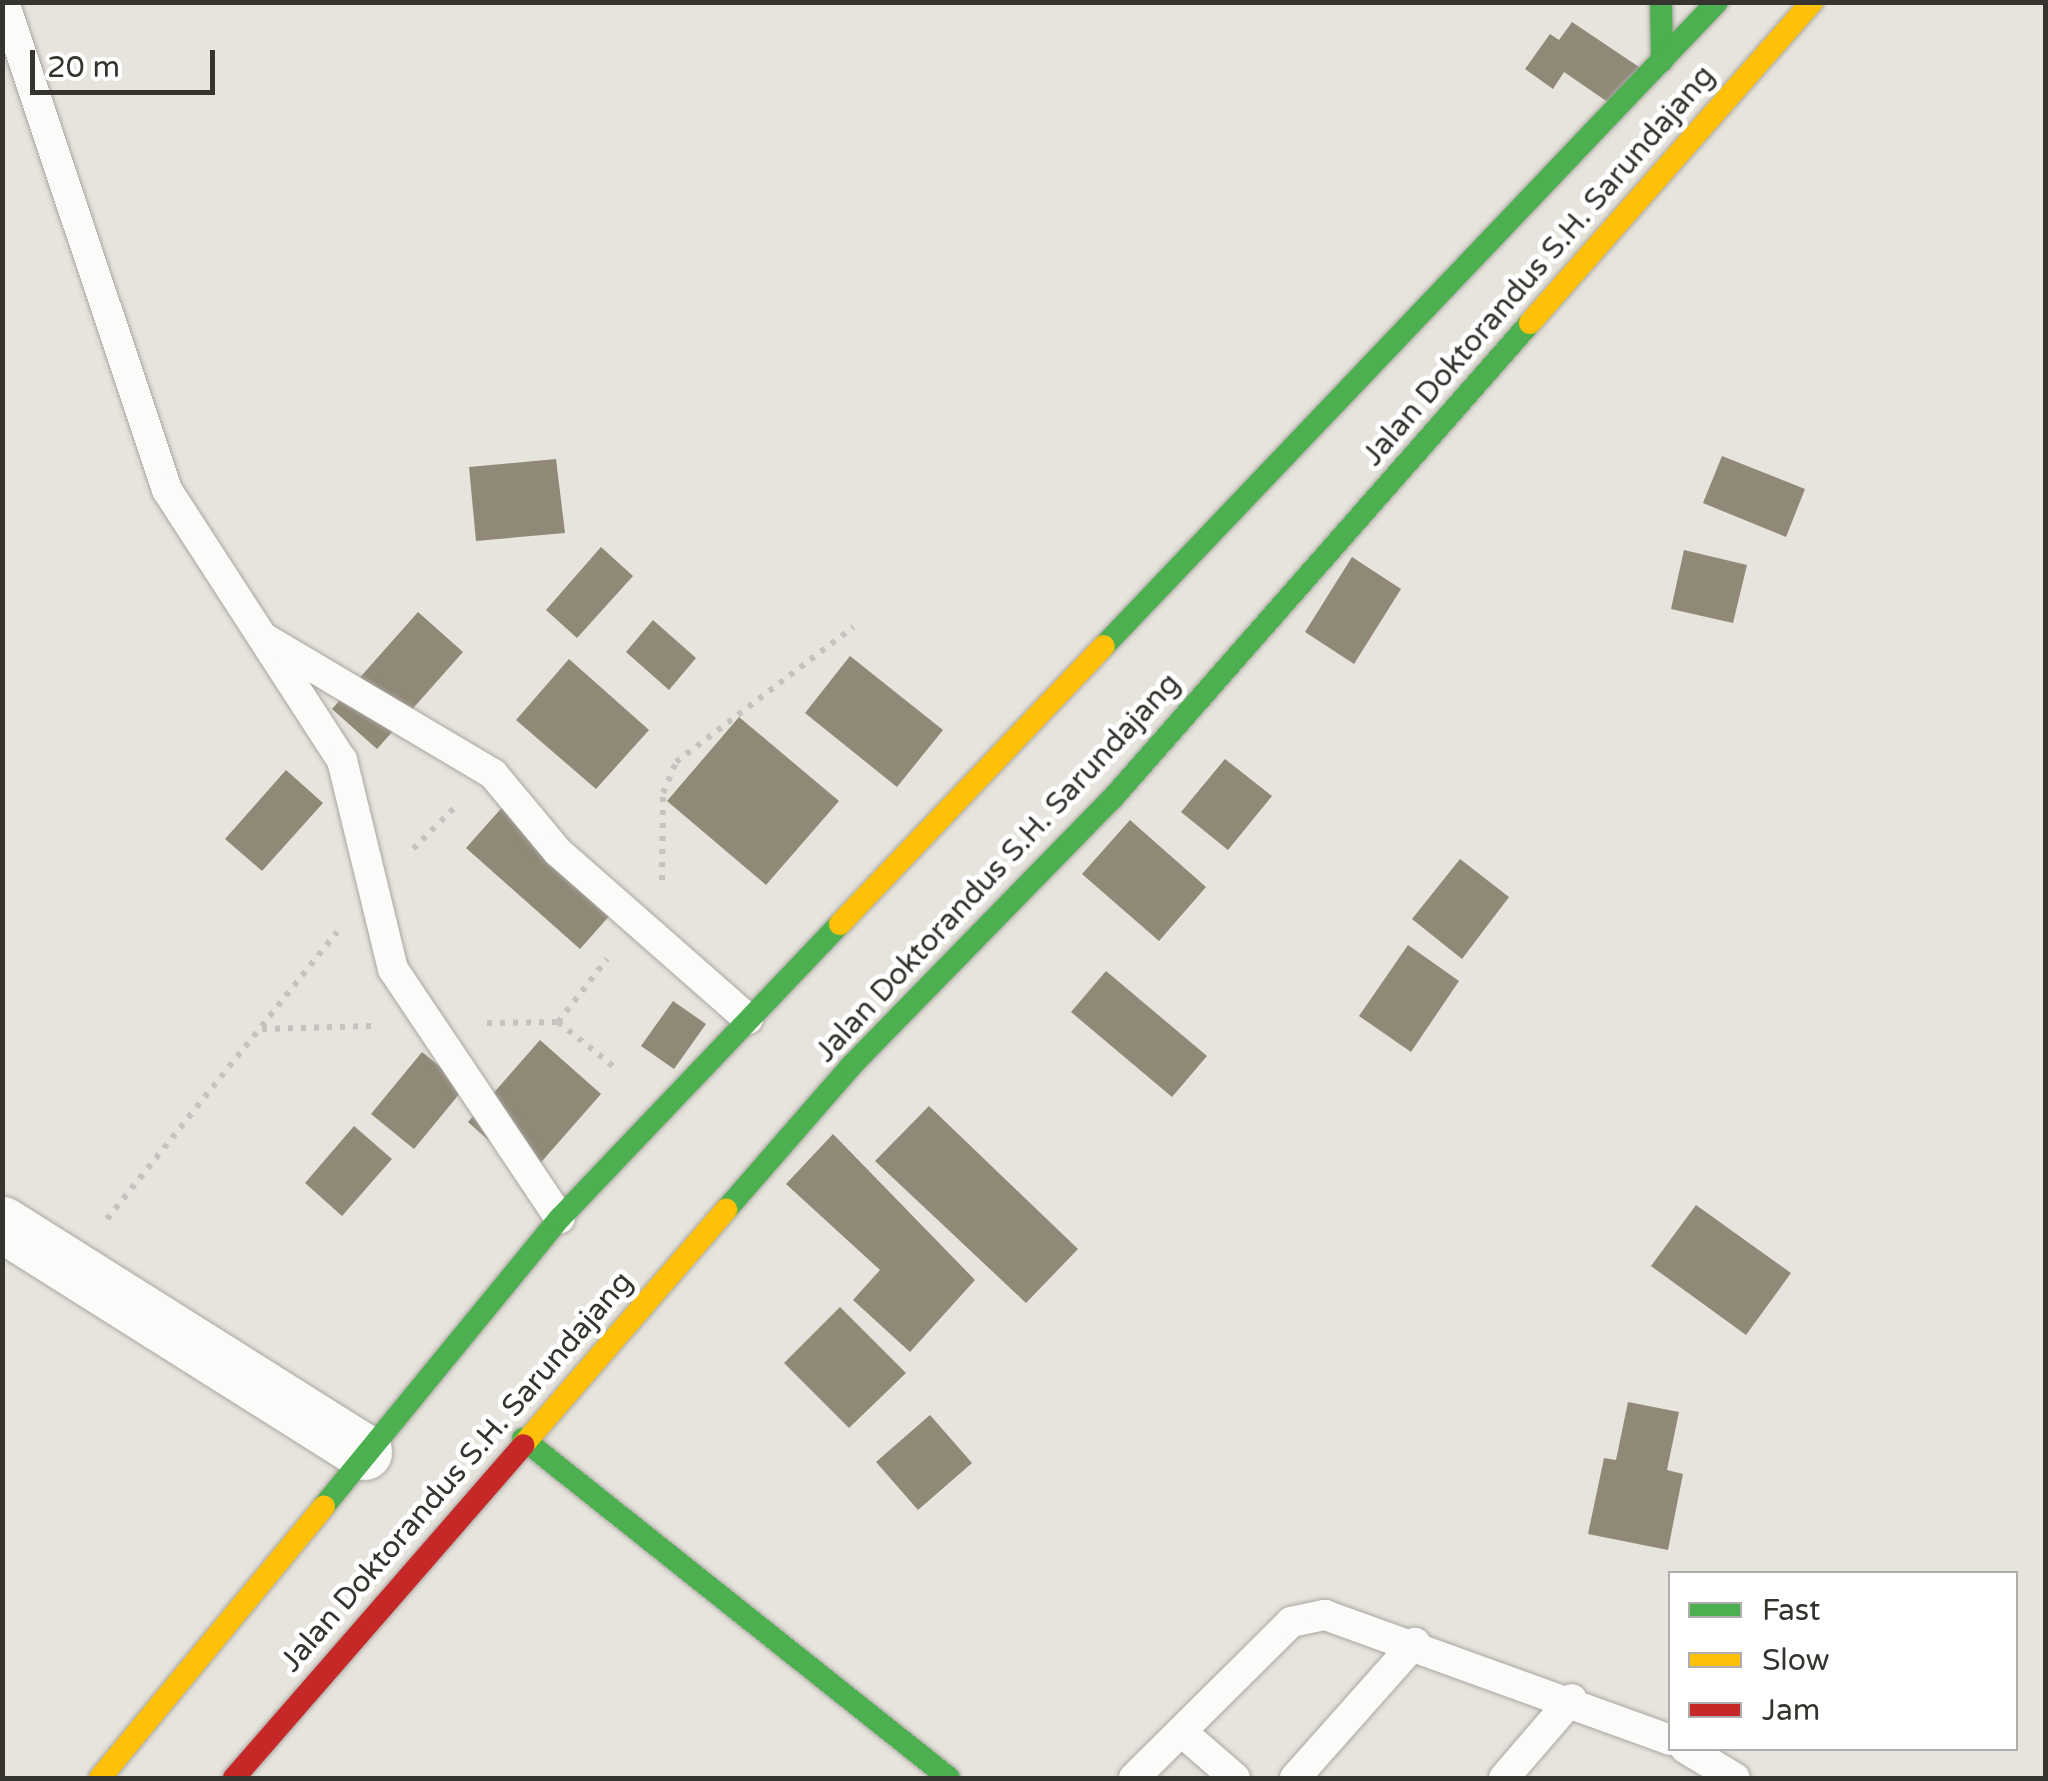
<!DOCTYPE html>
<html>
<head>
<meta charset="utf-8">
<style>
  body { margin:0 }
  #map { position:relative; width:2048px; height:1781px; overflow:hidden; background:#e7e4dd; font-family:"Varela Round",sans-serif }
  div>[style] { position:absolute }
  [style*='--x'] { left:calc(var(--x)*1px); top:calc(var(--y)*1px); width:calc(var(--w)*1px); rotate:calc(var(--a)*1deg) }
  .building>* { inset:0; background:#908977 }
  .path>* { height:6px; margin-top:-3px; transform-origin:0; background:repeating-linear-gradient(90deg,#c4c3bf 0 5px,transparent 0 13px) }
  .roads { filter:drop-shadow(0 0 2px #a9a6a1) drop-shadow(0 0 2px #a9a6a1) }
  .lane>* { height:30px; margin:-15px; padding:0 15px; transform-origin:15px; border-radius:15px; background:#fbfbfa }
  .street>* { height:55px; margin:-27.5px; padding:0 27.5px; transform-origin:27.5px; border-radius:27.5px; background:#fbfbfa }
  .fast>* { height:22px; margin:-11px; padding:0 11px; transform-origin:11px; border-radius:11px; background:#4caf50 }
  .slow>* { height:22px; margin:-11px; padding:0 11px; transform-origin:11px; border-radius:11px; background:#ffc107 }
  .jam>* { height:22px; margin:-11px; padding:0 11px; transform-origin:11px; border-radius:11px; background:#c62828 }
  span { translate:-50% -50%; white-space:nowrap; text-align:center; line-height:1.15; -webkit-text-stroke:10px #fff; paint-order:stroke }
  .street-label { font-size:30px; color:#36342f }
  .frame { position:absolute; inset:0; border:5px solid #36342f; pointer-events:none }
  .legend { position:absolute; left:1668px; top:1571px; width:350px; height:180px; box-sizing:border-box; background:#fff; border:2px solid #afaeac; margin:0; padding:12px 18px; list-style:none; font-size:30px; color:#36342f }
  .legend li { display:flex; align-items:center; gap:20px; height:50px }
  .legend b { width:50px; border:2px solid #afaeac }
  .scale { position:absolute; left:30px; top:50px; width:185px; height:45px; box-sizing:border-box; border:5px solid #36342f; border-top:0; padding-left:12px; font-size:30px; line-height:35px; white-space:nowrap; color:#36342f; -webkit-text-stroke:8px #fff; paint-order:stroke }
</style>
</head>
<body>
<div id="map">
  <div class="building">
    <i style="clip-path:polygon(1572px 22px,1642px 69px,1615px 107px,1564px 72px,1553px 89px,1525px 69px,1550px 34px,1559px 40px)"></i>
    <i style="clip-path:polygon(1722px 456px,1805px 489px,1786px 537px,1703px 503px)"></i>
    <i style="clip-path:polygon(556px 459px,565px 533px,476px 541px,469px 467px)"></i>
    <i style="clip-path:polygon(601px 547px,633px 576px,577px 638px,546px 610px)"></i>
    <i style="clip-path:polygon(1684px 550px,1747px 565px,1733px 623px,1671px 609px)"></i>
    <i style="clip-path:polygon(1352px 557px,1401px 589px,1354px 664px,1305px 632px)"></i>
    <i style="clip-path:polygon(418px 612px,463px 652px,377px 749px,332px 709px)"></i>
    <i style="clip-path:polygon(653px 620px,696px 658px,669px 690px,626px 652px)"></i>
    <i style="clip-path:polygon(850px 656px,943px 730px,897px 787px,805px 713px)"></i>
    <i style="clip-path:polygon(569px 659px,649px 730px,596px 789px,516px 720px)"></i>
    <i style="clip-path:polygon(739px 717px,839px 801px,766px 885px,667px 801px)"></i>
    <i style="clip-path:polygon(1225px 759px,1272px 796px,1228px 850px,1181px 812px)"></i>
    <i style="clip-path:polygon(286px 770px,323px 803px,262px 871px,225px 839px)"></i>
    <i style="clip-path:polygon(513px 795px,627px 896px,580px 949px,466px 848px)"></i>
    <i style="clip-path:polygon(1130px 820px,1206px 887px,1159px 941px,1082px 874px)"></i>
    <i style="clip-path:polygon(1460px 859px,1509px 897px,1462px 959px,1412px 919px)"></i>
    <i style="clip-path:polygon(1408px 945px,1459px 981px,1411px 1052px,1359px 1016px)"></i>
    <i style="clip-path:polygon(1106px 971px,1207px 1056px,1172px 1097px,1071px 1012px)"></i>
    <i style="clip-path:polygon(673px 1001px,706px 1024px,674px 1069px,641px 1046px)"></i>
    <i style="clip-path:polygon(540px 1040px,601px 1094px,529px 1176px,468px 1122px)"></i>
    <i style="clip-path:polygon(422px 1052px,465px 1087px,414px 1149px,371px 1114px)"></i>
    <i style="clip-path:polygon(929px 1106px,1078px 1249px,1026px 1303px,875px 1161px)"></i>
    <i style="clip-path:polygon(354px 1126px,392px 1159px,342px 1216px,305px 1183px)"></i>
    <i style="clip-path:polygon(833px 1134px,975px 1280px,910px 1352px,853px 1300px,880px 1270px,786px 1184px)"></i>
    <i style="clip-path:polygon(1696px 1205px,1791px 1273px,1746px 1335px,1651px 1266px)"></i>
    <i style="clip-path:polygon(840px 1307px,906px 1373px,849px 1428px,784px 1363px)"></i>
    <i style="clip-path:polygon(1628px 1402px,1679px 1412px,1667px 1470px,1683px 1474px,1668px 1550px,1588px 1534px,1604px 1458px,1616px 1460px)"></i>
    <i style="clip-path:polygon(930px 1415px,972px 1463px,918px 1510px,876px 1462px)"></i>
  </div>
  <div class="path">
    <i style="--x:413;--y:849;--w:62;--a:-45"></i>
    <i style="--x:662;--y:880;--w:87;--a:-89.3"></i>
    <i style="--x:663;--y:793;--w:34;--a:-67"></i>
    <i style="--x:676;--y:762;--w:223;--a:-37.3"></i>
    <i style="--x:558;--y:1022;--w:80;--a:-52.1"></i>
    <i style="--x:487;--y:1023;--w:71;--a:-0.8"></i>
    <i style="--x:558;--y:1022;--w:77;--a:38.7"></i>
    <i style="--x:262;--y:1029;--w:113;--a:-1.5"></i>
    <i style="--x:107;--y:1219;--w:368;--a:-51.3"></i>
  </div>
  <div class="roads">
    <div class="lane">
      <i style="--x:4;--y:2;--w:515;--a:71.53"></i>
      <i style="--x:167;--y:490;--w:322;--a:57.1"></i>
      <i style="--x:342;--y:760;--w:215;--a:76.3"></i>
      <i style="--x:393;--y:969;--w:300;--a:56.2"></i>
      <i style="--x:264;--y:638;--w:266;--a:30.7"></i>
      <i style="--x:493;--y:774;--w:102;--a:50.2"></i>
      <i style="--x:558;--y:852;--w:253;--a:41.3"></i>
      <i style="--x:1182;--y:1732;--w:70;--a:41"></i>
      <i style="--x:1685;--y:1748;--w:58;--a:31"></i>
      <i style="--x:1134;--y:1778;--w:221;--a:-44.8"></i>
      <i style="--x:1291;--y:1622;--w:35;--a:-12"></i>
      <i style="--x:1325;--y:1615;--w:367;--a:19.9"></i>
      <i style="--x:1295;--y:1778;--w:181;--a:-48.4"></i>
      <i style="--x:1504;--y:1778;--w:104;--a:-49.3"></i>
    </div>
    <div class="street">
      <i style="--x:2;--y:1224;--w:428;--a:32.2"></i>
    </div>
    <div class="fast">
      <i style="--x:1661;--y:2;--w:59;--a:89"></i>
      <i style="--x:1104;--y:646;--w:889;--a:-46.41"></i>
      <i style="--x:726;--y:1210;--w:191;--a:-49"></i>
      <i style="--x:851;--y:1066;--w:372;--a:-45.7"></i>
      <i style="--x:1111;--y:800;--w:635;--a:-48.7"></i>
      <i style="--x:523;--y:1439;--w:544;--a:38.51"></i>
      <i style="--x:324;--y:1506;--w:372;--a:-50.7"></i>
      <i style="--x:560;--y:1218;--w:406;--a:-46.4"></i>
    </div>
    <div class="slow">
      <i style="--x:1530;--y:323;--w:427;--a:-48.7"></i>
      <i style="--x:840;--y:924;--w:383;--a:-46.5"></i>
      <i style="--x:523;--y:1445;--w:311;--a:-49.2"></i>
      <i style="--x:100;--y:1778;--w:352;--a:-50.5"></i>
    </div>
    <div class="jam">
      <i style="--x:234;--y:1778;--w:441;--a:-49"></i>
    </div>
  </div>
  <div class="street-label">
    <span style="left:1539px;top:266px;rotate:-49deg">Jalan Doktorandus S.H. Sarundajang</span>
    <span style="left:998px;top:868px;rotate:-47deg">Jalan Doktorandus S.H. Sarundajang</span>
    <span style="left:457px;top:1472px;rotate:-49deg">Jalan Doktorandus S.H. Sarundajang</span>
  </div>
  <div class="frame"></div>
  <ul class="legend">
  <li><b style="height:12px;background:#4caf50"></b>Fast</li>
  <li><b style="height:12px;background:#ffc107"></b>Slow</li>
  <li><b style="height:12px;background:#c62828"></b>Jam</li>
  </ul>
  <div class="scale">20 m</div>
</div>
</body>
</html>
